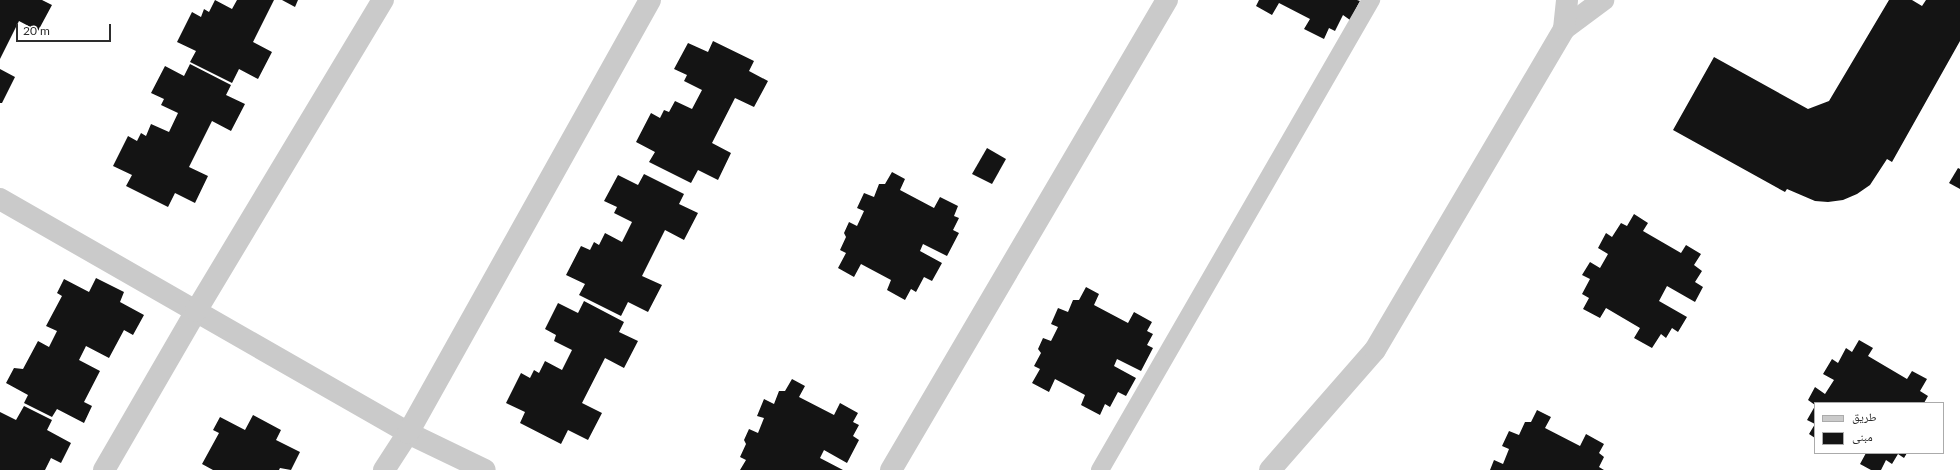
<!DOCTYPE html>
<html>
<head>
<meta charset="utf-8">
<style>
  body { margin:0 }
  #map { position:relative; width:1960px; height:470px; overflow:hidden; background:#fff; font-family:Lato,"Noto Naskh Arabic",sans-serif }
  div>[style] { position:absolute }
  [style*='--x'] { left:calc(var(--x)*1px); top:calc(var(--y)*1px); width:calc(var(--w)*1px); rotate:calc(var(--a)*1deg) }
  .building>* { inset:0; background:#141414 }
  .lane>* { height:18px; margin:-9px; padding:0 9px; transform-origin:9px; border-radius:9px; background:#cacaca }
  .street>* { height:22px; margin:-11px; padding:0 11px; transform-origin:11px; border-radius:11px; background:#cacaca }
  span { translate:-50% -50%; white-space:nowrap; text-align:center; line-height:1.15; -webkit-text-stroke:4px #fff; paint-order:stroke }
  .legend { position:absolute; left:1814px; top:402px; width:130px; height:52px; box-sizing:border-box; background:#fff; border:1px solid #ababab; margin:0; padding:5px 7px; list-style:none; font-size:12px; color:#2d2d2d }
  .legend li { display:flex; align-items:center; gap:8px; height:20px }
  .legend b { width:20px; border:1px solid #ababab }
  .scale { position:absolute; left:16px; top:24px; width:95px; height:18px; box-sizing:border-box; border:2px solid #2d2d2d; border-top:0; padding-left:5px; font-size:12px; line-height:14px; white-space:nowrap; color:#2d2d2d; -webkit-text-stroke:3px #fff; paint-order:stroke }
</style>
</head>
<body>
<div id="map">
  <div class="building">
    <i style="clip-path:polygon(0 0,42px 0,52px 5px,38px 31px,19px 21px,0 59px)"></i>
    <i style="clip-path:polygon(215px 0,232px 9px,237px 0,274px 0,253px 42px,272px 52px,258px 79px,239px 69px,232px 83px,190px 62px,196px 51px,177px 42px,192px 12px,201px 17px,204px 9px,209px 12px)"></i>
    <i style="clip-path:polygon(282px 0,298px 0,295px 7px)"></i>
    <i style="clip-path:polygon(1259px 0,1357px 0,1360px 1px,1350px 20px,1343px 15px,1335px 31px,1329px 28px,1324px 39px,1304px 29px,1310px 19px,1279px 3px,1272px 15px,1256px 6px)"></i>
    <i style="clip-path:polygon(1889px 0,1912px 0,1922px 6px,1926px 0,1960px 0,1960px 41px,1892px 162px,1887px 159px,1870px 185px,1857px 194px,1843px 200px,1828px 202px,1815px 201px,1787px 189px,1785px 192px,1673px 130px,1714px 57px,1808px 109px,1829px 101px)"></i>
    <i style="clip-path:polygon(713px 41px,754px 61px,749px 71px,768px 81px,754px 107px,735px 98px,712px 143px,731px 153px,718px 180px,698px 170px,691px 183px,649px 162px,655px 152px,636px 142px,651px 113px,660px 118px,664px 110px,669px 112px,675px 101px,692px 109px,702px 90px,684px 81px,687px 75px,674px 69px,688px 43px,708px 52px)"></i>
    <i style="clip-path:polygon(190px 64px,231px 85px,226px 95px,245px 104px,231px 131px,212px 121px,189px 167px,208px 176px,195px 203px,175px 193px,168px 207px,126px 186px,132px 175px,113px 166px,128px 136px,137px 141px,141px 133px,146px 136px,151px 124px,169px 132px,178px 113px,161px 105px,164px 99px,151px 93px,165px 66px,184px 76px)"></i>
    <i style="clip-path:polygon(0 69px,15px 77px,2px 103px,0 103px)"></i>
    <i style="clip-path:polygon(987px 148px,1006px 159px,992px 184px,972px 174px)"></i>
    <i style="clip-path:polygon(1958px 168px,1960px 169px,1960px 189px,1949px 183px)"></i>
    <i style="clip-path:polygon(892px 172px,905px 179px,900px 190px,934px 208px,940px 197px,958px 206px,954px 216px,959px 218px,953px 230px,959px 233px,947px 256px,923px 244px,920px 251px,942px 263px,932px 281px,924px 277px,916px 292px,911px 289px,905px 300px,887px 290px,891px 280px,861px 264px,854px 277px,838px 268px,846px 253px,840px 250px,846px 237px,844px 233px,849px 222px,857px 226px,864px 211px,857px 208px,864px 193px,874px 197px,879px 184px,885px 184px)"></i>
    <i style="clip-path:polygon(644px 174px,684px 194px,679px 204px,698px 213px,684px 240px,665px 230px,642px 276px,662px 285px,648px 312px,628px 302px,621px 316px,579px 295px,585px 284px,566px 275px,581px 246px,590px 250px,594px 242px,599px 245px,605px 233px,622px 242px,632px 222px,614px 213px,617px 207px,604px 201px,618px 175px,638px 185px)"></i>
    <i style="clip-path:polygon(1634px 214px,1648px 223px,1643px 231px,1681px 253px,1686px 245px,1701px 254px,1694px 265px,1702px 271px,1695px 282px,1703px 287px,1695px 302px,1667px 286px,1659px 301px,1687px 317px,1678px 332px,1672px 328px,1666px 338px,1661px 334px,1652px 348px,1634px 338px,1640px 328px,1606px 308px,1600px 318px,1583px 309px,1589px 298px,1582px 294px,1590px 279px,1582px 275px,1590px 262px,1600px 268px,1608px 254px,1598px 248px,1606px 233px,1612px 237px,1621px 223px,1627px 226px)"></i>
    <i style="clip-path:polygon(96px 278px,124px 292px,120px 302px,144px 315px,133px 335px,124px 330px,109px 358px,86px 346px,79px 360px,100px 371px,84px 402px,92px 406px,84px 423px,57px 409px,52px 417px,24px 403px,28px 395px,6px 383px,14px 368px,23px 369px,38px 341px,49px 347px,57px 331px,46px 326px,62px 296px,57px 293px,64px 279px,89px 292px)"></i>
    <i style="clip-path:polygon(1086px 287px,1099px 294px,1094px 305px,1128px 323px,1134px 312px,1152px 322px,1147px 331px,1153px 334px,1147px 345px,1153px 348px,1141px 371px,1117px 359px,1114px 366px,1136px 378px,1126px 396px,1118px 392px,1110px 407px,1105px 404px,1100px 415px,1081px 405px,1085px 395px,1055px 379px,1049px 392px,1032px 383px,1040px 369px,1034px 366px,1041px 353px,1038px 349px,1043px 338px,1051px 341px,1058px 327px,1051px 324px,1058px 308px,1068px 312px,1073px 300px,1079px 300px)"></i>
    <i style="clip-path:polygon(584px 301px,624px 322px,619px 332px,638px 341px,624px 368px,605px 358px,582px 403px,602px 413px,588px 440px,568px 430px,561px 444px,520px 423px,525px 412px,506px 403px,521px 373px,530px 378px,534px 370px,539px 373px,545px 361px,562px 370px,572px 350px,554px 341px,556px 335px,545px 329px,558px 303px,578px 313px)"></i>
    <i style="clip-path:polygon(1859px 340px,1873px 348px,1868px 356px,1907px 379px,1912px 371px,1927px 379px,1920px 391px,1928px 396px,1924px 403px,1815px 403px,1815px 405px,1808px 400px,1815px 387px,1825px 394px,1834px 380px,1823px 374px,1832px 359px,1838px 363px,1846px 348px,1852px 352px)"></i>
    <i style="clip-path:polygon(792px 379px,805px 386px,799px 397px,834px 415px,840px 403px,858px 413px,853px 422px,859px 425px,853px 436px,859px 440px,847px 463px,824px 450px,820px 458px,843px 470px,740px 470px,746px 460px,740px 457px,746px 444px,744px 440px,749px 429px,758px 433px,764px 418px,757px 416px,764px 399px,774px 404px,779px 391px,785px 391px)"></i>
    <i style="clip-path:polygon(24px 406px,52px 420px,47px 430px,71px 443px,61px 463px,51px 458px,45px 470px,0 470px,0 412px,16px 420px)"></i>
    <i style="clip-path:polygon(1815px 406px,1815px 438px,1809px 434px,1815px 424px,1807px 420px)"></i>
    <i style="clip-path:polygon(1537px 410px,1551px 417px,1545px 428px,1580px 446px,1586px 434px,1604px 444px,1599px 453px,1604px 457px,1599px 467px,1604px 470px,1490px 470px,1494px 460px,1503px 464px,1509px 449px,1502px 446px,1509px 431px,1519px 435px,1525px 422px,1531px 422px)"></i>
    <i style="clip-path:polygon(253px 415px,281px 430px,276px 440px,300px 452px,291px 470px,280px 468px,279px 470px,213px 470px,202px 464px,219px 433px,213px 430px,220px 417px,245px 430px)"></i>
    <i style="clip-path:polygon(1866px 453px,1907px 453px,1904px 458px,1898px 454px,1892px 464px,1886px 460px,1881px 470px,1871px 470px,1860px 464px)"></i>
  </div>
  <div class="lane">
    <i style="--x:1100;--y:470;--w:543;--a:-60.03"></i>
  </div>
  <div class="street">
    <i style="--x:1564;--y:29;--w:49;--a:-36.6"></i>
    <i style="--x:0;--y:199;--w:470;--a:29.8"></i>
    <i style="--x:408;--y:433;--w:85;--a:25.7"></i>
    <i style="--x:104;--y:470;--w:184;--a:-59.9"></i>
    <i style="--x:196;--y:311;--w:363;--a:-59"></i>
    <i style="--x:384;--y:470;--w:44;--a:-57"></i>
    <i style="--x:408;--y:433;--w:496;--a:-60.8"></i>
    <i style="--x:891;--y:470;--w:545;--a:-59.58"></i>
    <i style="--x:1270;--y:470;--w:159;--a:-48.8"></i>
    <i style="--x:1375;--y:350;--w:373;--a:-59.5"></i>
    <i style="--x:1564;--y:29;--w:29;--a:-84"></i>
  </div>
  <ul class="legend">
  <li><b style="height:5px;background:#cacaca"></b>طريق</li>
  <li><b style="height:11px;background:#141414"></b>مبنى</li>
  </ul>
  <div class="scale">20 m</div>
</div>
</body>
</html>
